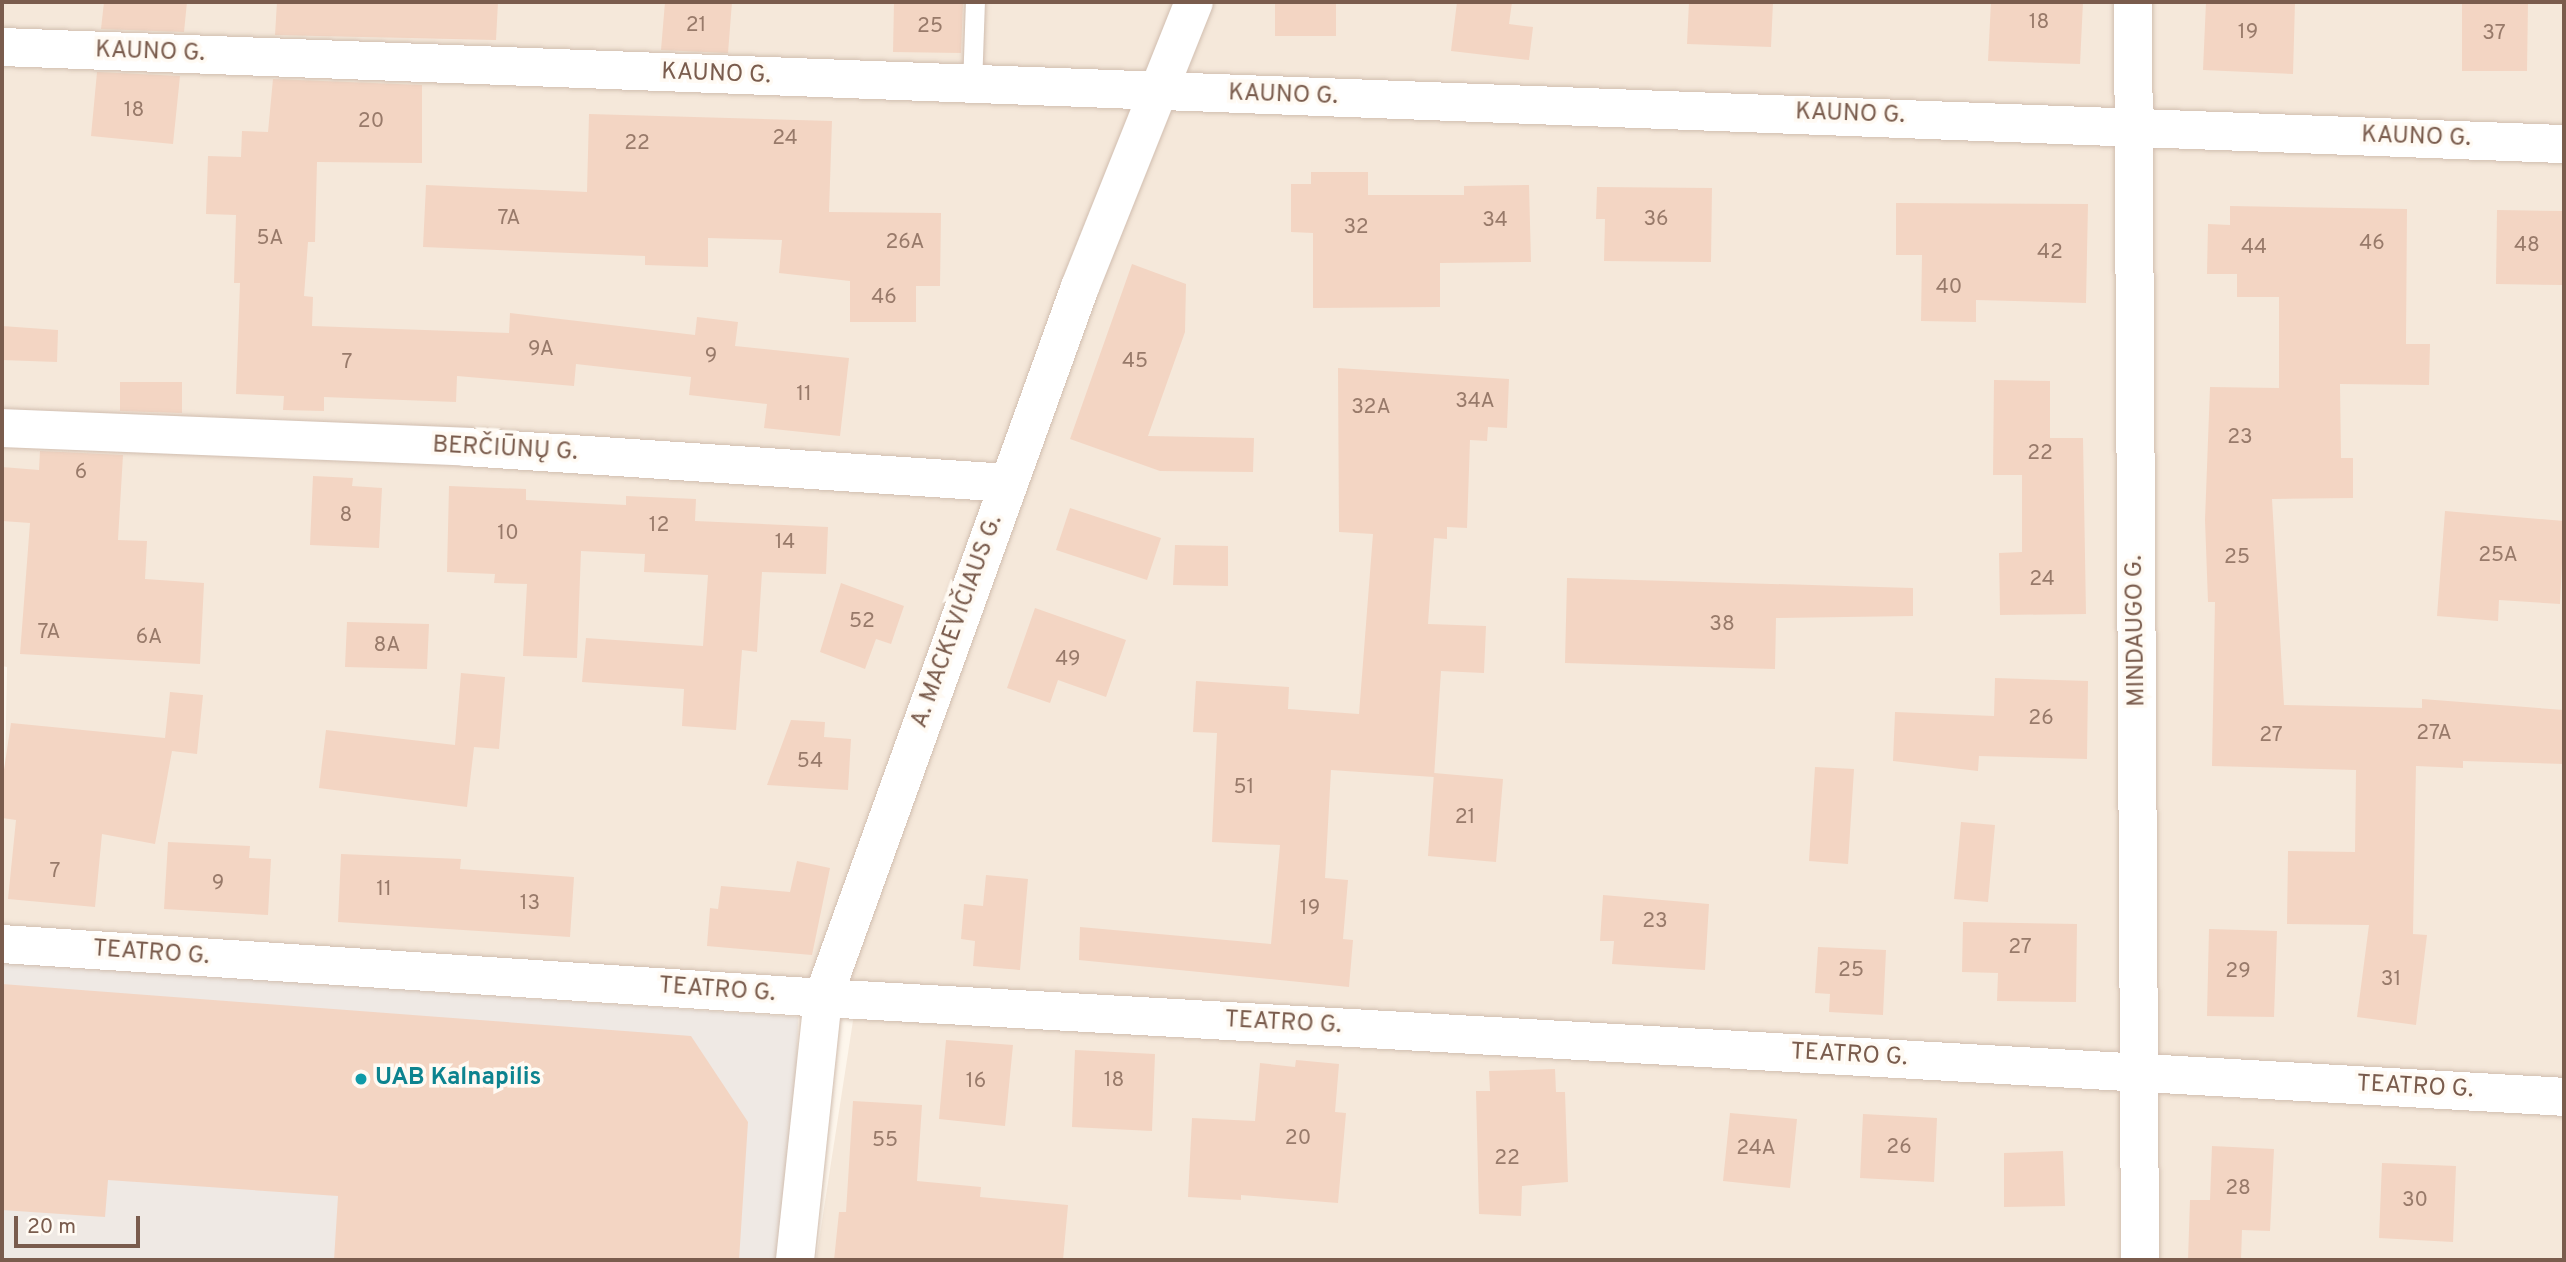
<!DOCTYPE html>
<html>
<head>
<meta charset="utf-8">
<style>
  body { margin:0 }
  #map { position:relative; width:2566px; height:1262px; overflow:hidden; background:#fdf6ec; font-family:Overpass,sans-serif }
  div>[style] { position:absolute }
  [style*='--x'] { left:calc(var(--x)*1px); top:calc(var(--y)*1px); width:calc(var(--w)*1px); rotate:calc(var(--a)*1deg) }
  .residential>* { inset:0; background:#f5e8da }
  .industrial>* { inset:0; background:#efe9e4 }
  .building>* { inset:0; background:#f3d5c3 }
  .roads { filter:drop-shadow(0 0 2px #d1beb0) drop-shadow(0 0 2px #d1beb0) }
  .service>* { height:19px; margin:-9.5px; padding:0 9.5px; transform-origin:9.5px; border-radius:9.5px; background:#fff }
  .minor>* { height:38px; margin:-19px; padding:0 19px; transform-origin:19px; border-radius:19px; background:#fff }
  .dots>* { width:19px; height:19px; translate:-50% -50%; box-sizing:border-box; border:4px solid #fffaf3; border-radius:50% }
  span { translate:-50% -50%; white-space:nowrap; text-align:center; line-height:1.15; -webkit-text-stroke:7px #fffaf3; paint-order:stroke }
  .number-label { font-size:21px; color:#987a6a }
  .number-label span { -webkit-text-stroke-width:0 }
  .street-label { font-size:24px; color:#7a5c4d }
  .culture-label { font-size:24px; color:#0d838f; font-weight:700 }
  .left { translate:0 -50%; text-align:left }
  .frame { position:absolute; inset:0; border:4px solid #7a5c4d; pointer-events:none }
  .scale { position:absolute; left:14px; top:1216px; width:126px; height:32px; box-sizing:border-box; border:4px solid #7a5c4d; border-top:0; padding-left:9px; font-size:21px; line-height:24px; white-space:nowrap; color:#7a5c4d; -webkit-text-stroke:5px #fffaf3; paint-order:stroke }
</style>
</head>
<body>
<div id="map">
  <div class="residential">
    <i style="clip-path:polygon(2px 2px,2564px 2px,2564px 1260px,816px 1260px,859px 982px,2px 929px,7px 667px,2px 666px)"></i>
  </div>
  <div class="industrial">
    <i style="clip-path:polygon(2px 962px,798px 1017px,796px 1100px,776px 1260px,2px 1260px)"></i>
  </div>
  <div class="building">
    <i style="clip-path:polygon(104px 2px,187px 2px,184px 32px,101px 29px)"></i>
    <i style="clip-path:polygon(277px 2px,498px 2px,496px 40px,275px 35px)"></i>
    <i style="clip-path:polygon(665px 2px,732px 2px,728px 53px,661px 50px)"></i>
    <i style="clip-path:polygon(894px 2px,963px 2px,961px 53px,893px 52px)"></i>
    <i style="clip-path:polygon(1275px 2px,1336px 2px,1336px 36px,1275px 36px)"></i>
    <i style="clip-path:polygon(1457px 2px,1512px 2px,1509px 24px,1533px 27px,1529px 60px,1451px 51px)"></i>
    <i style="clip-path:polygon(1689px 2px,1773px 2px,1771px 47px,1687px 44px)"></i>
    <i style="clip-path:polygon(1991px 2px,2083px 2px,2080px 64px,1988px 61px)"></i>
    <i style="clip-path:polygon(2206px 2px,2295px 2px,2293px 74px,2203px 70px)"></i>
    <i style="clip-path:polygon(2462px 2px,2528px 2px,2527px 71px,2462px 71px)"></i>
    <i style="clip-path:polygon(97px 72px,180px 76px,173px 144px,91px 136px)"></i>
    <i style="clip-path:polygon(273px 79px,422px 85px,422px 163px,317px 162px,315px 242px,308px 242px,304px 296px,313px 297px,312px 326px,509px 333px,510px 313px,695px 335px,697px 317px,738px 322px,735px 346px,849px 358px,840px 436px,764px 428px,767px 404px,689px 395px,691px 377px,576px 364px,574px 386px,457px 376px,456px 402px,324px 397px,324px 411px,283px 410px,284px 396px,236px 394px,240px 283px,234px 283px,236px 215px,206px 214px,208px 156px,241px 157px,242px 131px,268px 132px)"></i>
    <i style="clip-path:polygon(589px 114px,832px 121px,829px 212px,941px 213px,940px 286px,916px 286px,916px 322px,850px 322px,850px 281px,779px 273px,782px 240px,708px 238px,708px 267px,645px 265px,645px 256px,423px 247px,426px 185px,587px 192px)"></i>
    <i style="clip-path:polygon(1311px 172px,1368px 172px,1368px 195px,1464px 195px,1464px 186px,1529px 185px,1531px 262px,1440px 263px,1440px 307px,1313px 308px,1313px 233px,1291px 232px,1291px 184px,1311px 184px)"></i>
    <i style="clip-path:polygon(1597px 187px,1712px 188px,1711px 262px,1604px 261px,1605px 219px,1596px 219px)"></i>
    <i style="clip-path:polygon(1896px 203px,2088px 204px,2086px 303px,1976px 300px,1976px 322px,1921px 321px,1922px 255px,1896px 255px)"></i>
    <i style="clip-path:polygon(2230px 206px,2407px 209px,2406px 344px,2430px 344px,2429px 385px,2340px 384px,2341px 458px,2353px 458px,2353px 498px,2272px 499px,2284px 705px,2422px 708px,2422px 699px,2564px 710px,2564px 764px,2463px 761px,2463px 768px,2416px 766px,2413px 934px,2427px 935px,2416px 1025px,2357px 1017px,2369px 925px,2287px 924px,2288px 851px,2355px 852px,2356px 770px,2212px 766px,2215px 602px,2208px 602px,2205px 520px,2210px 387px,2279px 388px,2279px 297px,2237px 297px,2237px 274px,2207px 274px,2208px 224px,2230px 225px)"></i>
    <i style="clip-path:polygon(2497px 210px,2562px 211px,2562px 285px,2496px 284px)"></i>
    <i style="clip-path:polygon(1132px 264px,1186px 284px,1185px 332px,1148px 436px,1254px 438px,1253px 472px,1160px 471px,1070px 439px)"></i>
    <i style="clip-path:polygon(2px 326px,58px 330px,57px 362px,2px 360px)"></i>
    <i style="clip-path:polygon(1338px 368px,1509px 379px,1507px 428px,1488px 427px,1487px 441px,1470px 440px,1467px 528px,1447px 527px,1447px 539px,1434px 538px,1428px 624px,1486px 626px,1484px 673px,1441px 671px,1434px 777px,1331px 770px,1325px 878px,1348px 880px,1343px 939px,1353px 940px,1349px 987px,1079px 960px,1080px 927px,1271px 944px,1280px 845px,1212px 842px,1217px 733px,1193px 732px,1196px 681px,1289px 687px,1288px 709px,1359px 714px,1373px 534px,1339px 532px)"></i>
    <i style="clip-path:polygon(1994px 380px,2050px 381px,2050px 438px,2083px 438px,2086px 614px,2000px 615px,1999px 553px,2022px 552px,2022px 475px,1993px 475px)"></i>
    <i style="clip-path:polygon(120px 382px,182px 382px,182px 413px,120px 411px)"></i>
    <i style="clip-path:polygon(40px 451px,123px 455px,118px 540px,147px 541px,145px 579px,204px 583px,200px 664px,20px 654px,30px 523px,2px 521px,2px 467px,39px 470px)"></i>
    <i style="clip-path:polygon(313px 476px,353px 478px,352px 486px,382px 488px,379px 548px,310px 545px)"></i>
    <i style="clip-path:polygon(449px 486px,526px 489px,526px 500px,626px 505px,626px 496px,696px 499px,695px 521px,828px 527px,826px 574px,762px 572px,757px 652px,742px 650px,736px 730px,682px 726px,684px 689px,582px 682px,586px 638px,703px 646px,708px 575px,644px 572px,645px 554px,581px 551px,577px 658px,523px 656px,527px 584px,494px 583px,495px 574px,447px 572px)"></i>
    <i style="clip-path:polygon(1070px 508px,1161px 538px,1147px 580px,1056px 550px)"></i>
    <i style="clip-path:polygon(2445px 511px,2564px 521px,2560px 604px,2499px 600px,2498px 621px,2437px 616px)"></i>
    <i style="clip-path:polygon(1175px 545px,1228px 546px,1228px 586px,1173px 585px)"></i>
    <i style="clip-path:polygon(1567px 578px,1913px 588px,1913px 616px,1776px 618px,1775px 669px,1565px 663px)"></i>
    <i style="clip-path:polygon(841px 583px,904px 606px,891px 644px,876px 639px,865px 669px,820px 652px)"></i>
    <i style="clip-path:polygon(1035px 608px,1126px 640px,1106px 697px,1058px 680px,1050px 703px,1007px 688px)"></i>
    <i style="clip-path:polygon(347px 622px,429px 624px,427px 669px,345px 667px)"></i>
    <i style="clip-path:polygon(461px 673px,505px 677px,499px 749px,474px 747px,467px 807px,319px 788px,326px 730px,455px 745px)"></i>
    <i style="clip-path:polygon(1995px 678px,2088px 681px,2087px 759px,1979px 756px,1978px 771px,1893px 761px,1895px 712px,1994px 716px)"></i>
    <i style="clip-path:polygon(170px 692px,203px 695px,197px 754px,172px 751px,155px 844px,102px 834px,95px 907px,8px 899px,16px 820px,2px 818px,2px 783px,11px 723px,165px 738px)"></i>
    <i style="clip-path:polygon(791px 720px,825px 722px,824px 737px,851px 739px,848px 790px,767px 785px)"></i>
    <i style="clip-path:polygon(1815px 767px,1854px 769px,1848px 864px,1809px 861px)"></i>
    <i style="clip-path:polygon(1434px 773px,1503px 779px,1496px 862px,1428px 856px)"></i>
    <i style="clip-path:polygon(1961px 822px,1995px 825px,1988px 902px,1954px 899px)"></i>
    <i style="clip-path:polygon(168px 842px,250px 846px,249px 858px,271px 859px,268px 915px,164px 909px)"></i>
    <i style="clip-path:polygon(341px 854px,461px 859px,460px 869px,574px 877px,570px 937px,338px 922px)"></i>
    <i style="clip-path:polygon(797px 861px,830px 868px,812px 955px,707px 946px,710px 908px,718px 909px,721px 886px,790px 892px)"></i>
    <i style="clip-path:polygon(986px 875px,1028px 879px,1020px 970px,973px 966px,975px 941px,961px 939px,964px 904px,983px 906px)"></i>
    <i style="clip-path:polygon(1603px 895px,1709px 904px,1705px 970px,1612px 964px,1614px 941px,1600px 941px)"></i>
    <i style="clip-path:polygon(1963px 922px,2077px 924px,2076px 1002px,1997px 1001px,1998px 973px,1962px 972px)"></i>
    <i style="clip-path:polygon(2209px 929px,2277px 931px,2274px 1017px,2207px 1016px)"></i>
    <i style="clip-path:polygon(1818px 947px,1886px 950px,1883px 1015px,1829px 1012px,1830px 994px,1815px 993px)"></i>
    <i style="clip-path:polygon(2px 984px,691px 1036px,748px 1122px,739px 1260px,334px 1260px,338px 1196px,108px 1180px,105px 1217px,2px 1210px)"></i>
    <i style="clip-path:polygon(946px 1040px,1013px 1045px,1005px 1126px,939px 1119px)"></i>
    <i style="clip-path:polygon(1075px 1050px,1155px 1054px,1152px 1131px,1072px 1127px)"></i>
    <i style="clip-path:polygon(1296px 1060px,1339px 1064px,1335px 1112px,1346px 1113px,1338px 1203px,1241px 1195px,1241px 1200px,1188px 1197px,1192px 1118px,1255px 1121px,1260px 1063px,1295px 1067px)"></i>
    <i style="clip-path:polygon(1555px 1069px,1556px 1092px,1565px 1092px,1568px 1182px,1522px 1186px,1521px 1216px,1479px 1214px,1476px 1091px,1490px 1091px,1489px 1071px)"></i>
    <i style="clip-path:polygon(853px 1101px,922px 1105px,917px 1181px,981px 1187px,980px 1197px,1068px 1205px,1063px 1260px,834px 1260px,839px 1212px,846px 1212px)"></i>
    <i style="clip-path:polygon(1730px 1113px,1797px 1119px,1790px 1188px,1723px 1181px)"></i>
    <i style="clip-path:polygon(1863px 1114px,1937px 1118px,1934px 1182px,1860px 1178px)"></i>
    <i style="clip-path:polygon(2212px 1146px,2274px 1149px,2270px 1231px,2242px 1230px,2241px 1260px,2188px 1260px,2190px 1200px,2210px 1200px)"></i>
    <i style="clip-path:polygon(2063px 1151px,2065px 1206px,2004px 1207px,2004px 1153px)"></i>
    <i style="clip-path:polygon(2382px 1163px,2456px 1166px,2453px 1242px,2379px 1238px)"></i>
  </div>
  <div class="roads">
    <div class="service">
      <i style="--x:972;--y:86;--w:84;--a:-88"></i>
    </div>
    <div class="minor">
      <i style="--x:2133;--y:2;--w:1258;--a:89.68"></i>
      <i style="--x:2;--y:47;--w:2564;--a:2.17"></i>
      <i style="--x:2;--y:428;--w:464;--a:2.3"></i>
      <i style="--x:466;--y:447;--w:543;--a:3.8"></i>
      <i style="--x:2;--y:944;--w:823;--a:3.76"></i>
      <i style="--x:823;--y:998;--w:1744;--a:3.25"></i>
      <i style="--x:795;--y:1260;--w:263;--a:-83.9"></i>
      <i style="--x:823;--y:998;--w:756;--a:-70.13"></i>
      <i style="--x:1080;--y:287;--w:307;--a:-68.2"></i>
    </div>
  </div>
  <div class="dots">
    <i style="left:361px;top:1079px;background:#0f9aa8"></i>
  </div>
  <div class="number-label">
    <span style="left:2039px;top:23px">18</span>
    <span style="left:696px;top:26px">21</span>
    <span style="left:930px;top:27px">25</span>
    <span style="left:2248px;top:33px">19</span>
    <span style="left:2494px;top:34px">37</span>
    <span style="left:134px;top:111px">18</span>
    <span style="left:371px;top:122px">20</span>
    <span style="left:785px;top:139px">24</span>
    <span style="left:637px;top:144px">22</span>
    <span style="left:509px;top:219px">7A</span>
    <span style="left:1656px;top:220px">36</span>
    <span style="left:1495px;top:221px">34</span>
    <span style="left:1356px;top:228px">32</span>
    <span style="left:270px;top:239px">5A</span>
    <span style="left:905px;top:243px">26A</span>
    <span style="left:2372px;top:244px">46</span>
    <span style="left:2527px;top:246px">48</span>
    <span style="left:2254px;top:248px">44</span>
    <span style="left:2050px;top:253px">42</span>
    <span style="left:1949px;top:288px">40</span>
    <span style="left:884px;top:298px">46</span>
    <span style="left:541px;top:350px">9A</span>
    <span style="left:711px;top:357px">9</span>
    <span style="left:1135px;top:362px">45</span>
    <span style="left:347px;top:363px">7</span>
    <span style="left:804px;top:395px">11</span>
    <span style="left:1475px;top:402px">34A</span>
    <span style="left:1371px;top:408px">32A</span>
    <span style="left:2240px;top:438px">23</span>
    <span style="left:2040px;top:454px">22</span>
    <span style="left:81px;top:473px">6</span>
    <span style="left:346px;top:516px">8</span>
    <span style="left:659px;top:526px">12</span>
    <span style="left:508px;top:534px">10</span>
    <span style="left:785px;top:543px">14</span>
    <span style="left:2498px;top:556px">25A</span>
    <span style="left:2237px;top:558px">25</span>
    <span style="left:2042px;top:580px">24</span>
    <span style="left:862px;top:622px">52</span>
    <span style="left:1722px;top:625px">38</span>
    <span style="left:49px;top:633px">7A</span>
    <span style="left:149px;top:638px">6A</span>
    <span style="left:387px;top:646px">8A</span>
    <span style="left:1068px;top:660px">49</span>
    <span style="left:2041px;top:719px">26</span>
    <span style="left:2434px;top:734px">27A</span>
    <span style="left:2271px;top:736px">27</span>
    <span style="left:810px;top:762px">54</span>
    <span style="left:1244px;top:788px">51</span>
    <span style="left:1465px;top:818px">21</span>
    <span style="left:55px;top:872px">7</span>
    <span style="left:218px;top:884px">9</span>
    <span style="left:384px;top:890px">11</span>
    <span style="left:530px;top:904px">13</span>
    <span style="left:1310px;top:909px">19</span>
    <span style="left:1655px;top:922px">23</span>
    <span style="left:2020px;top:948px">27</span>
    <span style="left:1851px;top:971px">25</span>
    <span style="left:2238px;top:972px">29</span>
    <span style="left:2391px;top:980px">31</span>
    <span style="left:1114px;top:1081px">18</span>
    <span style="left:976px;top:1082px">16</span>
    <span style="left:1298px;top:1139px">20</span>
    <span style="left:885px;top:1141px">55</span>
    <span style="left:1899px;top:1148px">26</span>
    <span style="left:1756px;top:1149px">24A</span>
    <span style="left:1507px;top:1159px">22</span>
    <span style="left:2238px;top:1189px">28</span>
    <span style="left:2415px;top:1201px">30</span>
  </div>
  <div class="street-label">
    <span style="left:150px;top:53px;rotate:2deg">KAUNO G.</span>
    <span style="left:716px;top:75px;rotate:2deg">KAUNO G.</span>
    <span style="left:1283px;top:96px;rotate:2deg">KAUNO G.</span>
    <span style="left:1850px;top:115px;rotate:2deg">KAUNO G.</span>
    <span style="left:2416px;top:138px;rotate:2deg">KAUNO G.</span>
    <span style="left:505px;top:450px;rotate:3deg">BERČIŪNŲ G.</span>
    <span style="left:958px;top:622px;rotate:-70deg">A. MACKEVIČIAUS G.</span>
    <span style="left:2137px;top:631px;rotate:-91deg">MINDAUGO G.</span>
    <span style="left:151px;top:954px;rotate:4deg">TEATRO G.</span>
    <span style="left:717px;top:991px;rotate:4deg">TEATRO G.</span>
    <span style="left:1283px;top:1024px;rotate:3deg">TEATRO G.</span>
    <span style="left:1849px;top:1056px;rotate:3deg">TEATRO G.</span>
    <span style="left:2415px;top:1088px;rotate:3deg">TEATRO G.</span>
  </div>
  <div class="culture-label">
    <span class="left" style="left:375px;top:1079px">UAB Kalnapilis</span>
  </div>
  <div class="frame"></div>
  <div class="scale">20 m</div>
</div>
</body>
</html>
